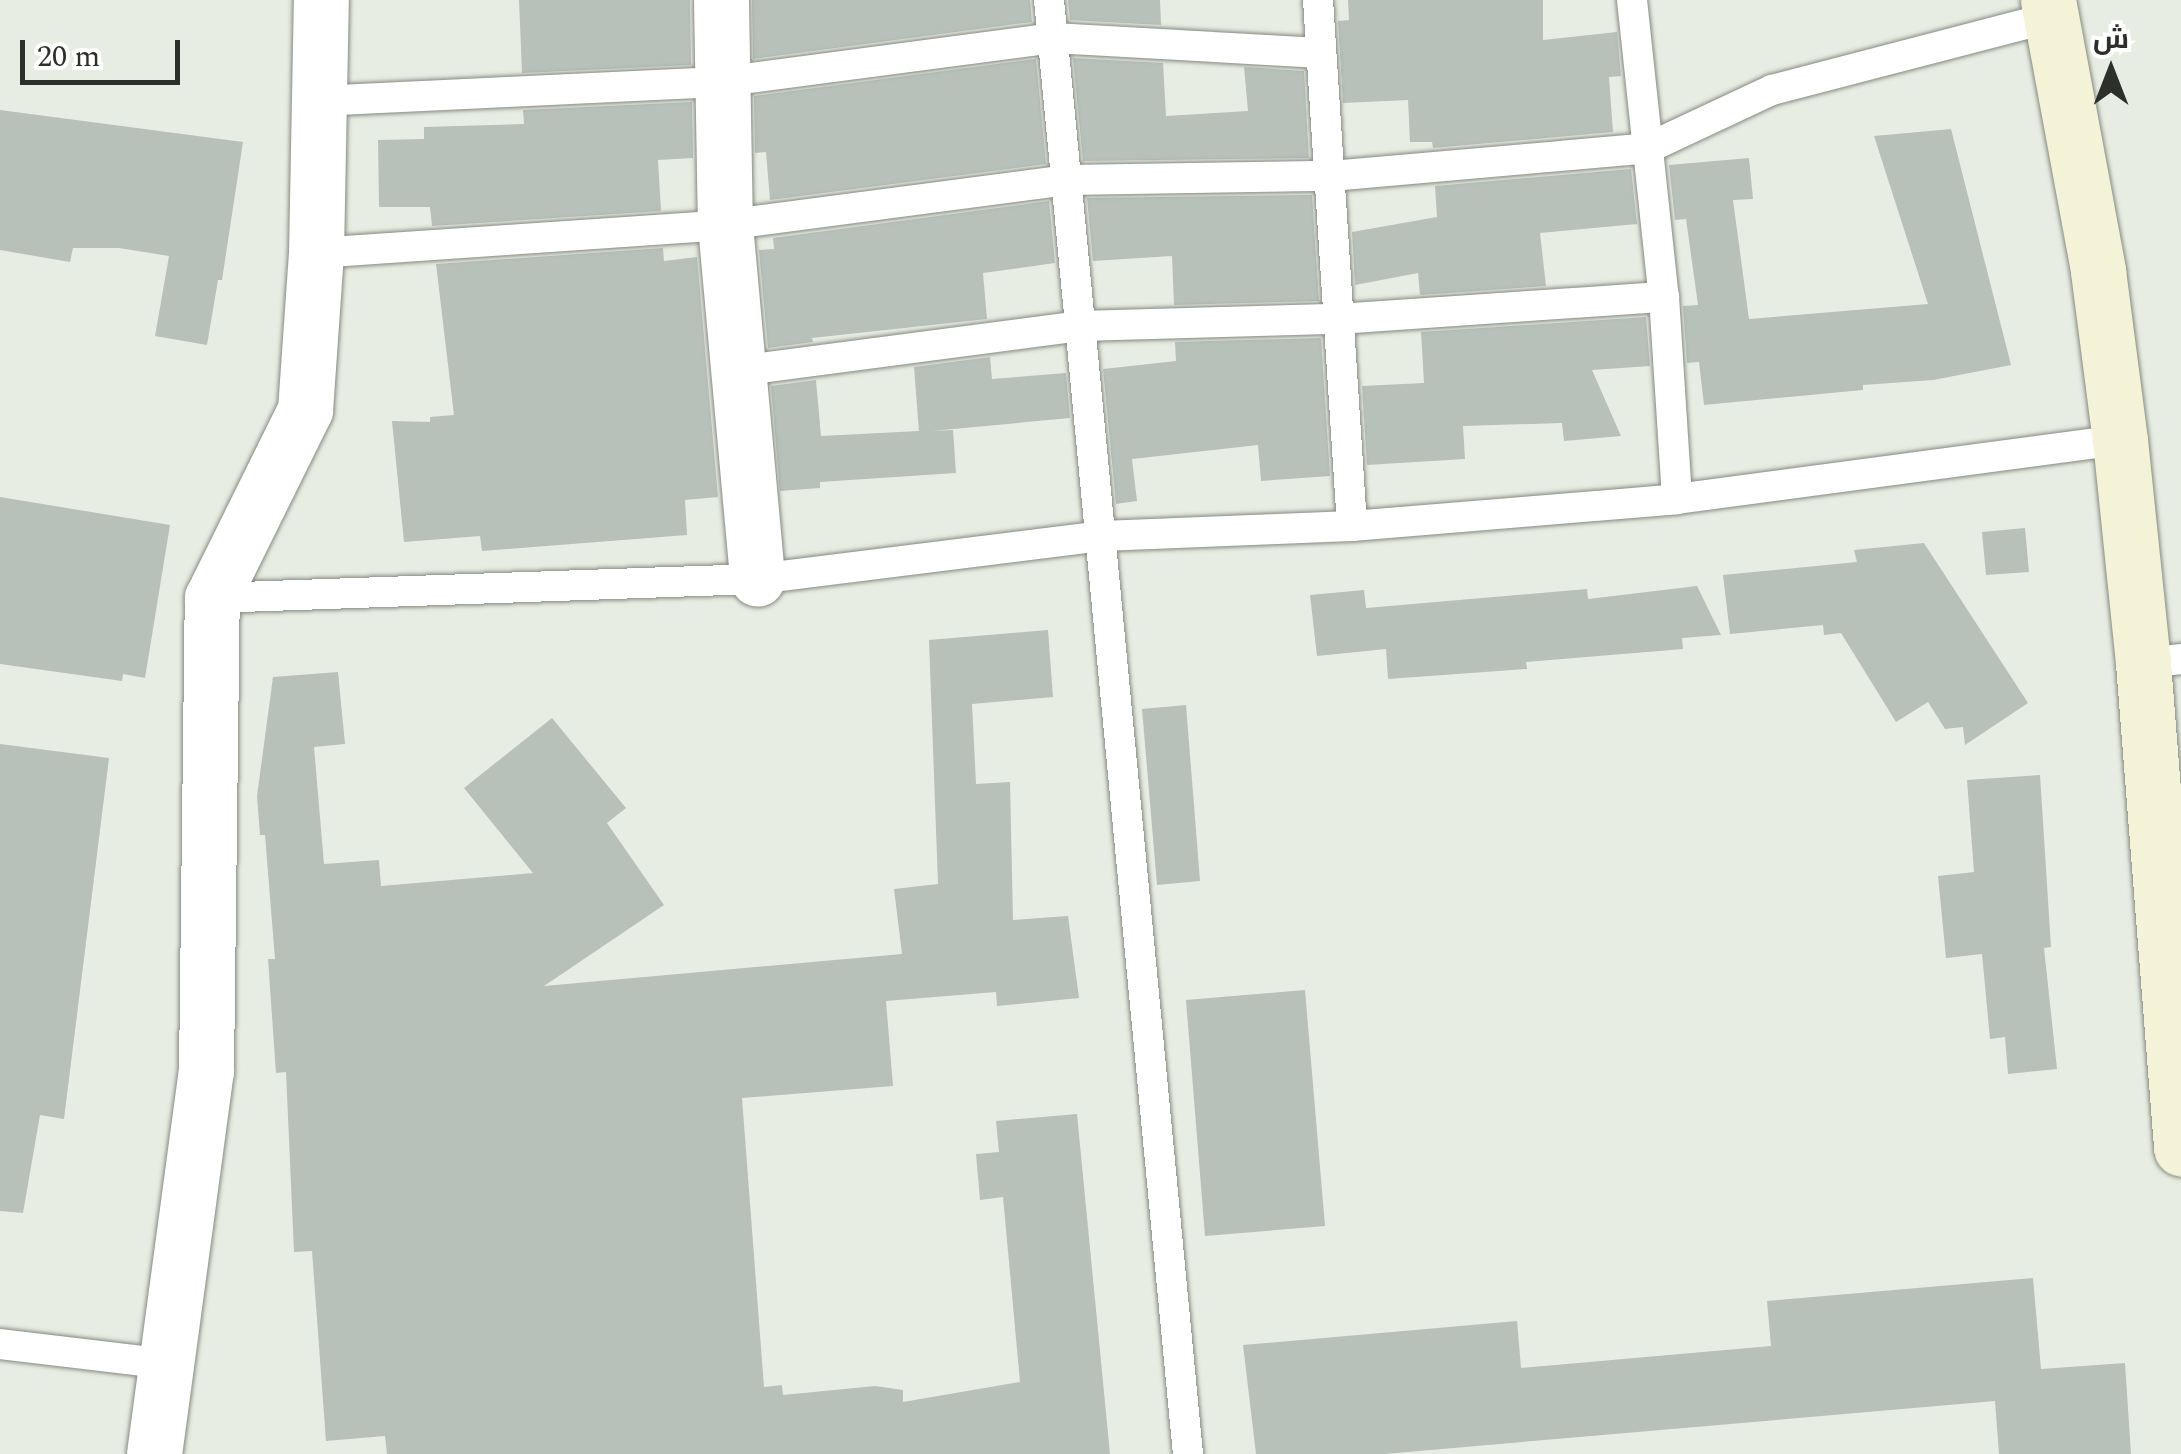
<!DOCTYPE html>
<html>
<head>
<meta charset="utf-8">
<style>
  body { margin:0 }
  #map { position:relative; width:2181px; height:1454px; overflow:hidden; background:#e7ede2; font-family:Spectral,Cairo,serif }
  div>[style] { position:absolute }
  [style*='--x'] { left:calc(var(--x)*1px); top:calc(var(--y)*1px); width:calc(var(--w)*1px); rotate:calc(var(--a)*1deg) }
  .building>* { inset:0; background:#b7c1b9 }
  .roads { filter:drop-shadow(0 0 2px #858a80) drop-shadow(0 0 2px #858a80) }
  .lane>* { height:30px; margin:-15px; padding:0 15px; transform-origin:15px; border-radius:15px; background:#fff }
  .street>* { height:55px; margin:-27.5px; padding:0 27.5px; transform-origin:27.5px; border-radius:27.5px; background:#fff }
  .secondary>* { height:55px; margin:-27.5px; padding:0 27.5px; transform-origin:27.5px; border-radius:27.5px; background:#f5f3d7 }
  span { translate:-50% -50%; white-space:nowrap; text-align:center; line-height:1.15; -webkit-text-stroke:10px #fff; paint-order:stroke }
  .north { position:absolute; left:2061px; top:20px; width:100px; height:100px; -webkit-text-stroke:8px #fff; paint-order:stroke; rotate:0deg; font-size:28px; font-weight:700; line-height:40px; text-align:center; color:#2d2f2b }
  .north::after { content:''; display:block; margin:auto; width:35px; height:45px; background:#2d2f2b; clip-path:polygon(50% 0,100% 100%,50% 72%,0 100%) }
  .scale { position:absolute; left:20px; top:40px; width:160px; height:45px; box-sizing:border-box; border:5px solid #2d2f2b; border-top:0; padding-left:12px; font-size:30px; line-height:35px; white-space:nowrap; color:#2d2f2b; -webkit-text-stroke:8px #fff; paint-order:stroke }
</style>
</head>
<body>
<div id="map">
  <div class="building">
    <i style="clip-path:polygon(519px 0,690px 0,691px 65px,522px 73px)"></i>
    <i style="clip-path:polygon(752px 0,1030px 0,1032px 22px,753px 59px)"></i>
    <i style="clip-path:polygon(1068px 0,1160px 0,1161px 25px,1070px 20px)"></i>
    <i style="clip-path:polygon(1348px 0,1543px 0,1543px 40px,1617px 32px,1621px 76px,1609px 77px,1613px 132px,1433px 148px,1432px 142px,1410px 142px,1408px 100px,1343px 103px,1338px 21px,1349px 20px)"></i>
    <i style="clip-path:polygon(1073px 58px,1163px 63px,1166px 116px,1248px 111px,1244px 67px,1304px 71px,1309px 158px,1083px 161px)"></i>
    <i style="clip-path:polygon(1036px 59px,1046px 164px,770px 200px,766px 152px,755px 153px,754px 96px)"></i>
    <i style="clip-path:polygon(692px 102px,693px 158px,658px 160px,661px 211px,432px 226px,430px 207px,379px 207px,378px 140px,424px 139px,424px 127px,524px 124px,523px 110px)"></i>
    <i style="clip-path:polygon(0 110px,243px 142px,222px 280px,218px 280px,207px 345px,155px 336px,169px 256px,119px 248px,73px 248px,70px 262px,0 250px)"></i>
    <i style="clip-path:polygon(1951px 129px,2011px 365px,1933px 380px,1863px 385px,1863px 390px,1704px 405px,1699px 362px,1687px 363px,1683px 306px,1698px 305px,1686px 219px,1675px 220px,1669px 165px,1749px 158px,1753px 199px,1733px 200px,1749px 319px,1928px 304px,1874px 136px)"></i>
    <i style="clip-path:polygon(1631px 169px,1637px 224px,1540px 233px,1546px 286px,1420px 295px,1418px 273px,1355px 285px,1352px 232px,1437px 217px,1435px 186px)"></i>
    <i style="clip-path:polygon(1312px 195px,1319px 301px,1174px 305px,1172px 256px,1093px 261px,1087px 198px)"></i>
    <i style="clip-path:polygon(1049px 201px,1055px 263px,983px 273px,987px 319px,812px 338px,813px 342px,768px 348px,759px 250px,774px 249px,773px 238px)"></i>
    <i style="clip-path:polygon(663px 248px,664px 261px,697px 257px,718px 497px,685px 500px,687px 535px,482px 551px,480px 536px,404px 542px,392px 421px,430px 422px,430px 417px,454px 415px,436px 264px)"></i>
    <i style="clip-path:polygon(1646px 317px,1650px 366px,1592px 370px,1621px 436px,1564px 441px,1562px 423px,1463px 426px,1465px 459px,1367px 465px,1362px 386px,1424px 383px,1421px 332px)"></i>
    <i style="clip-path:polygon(1321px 338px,1330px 476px,1261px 481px,1258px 445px,1132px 459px,1137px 501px,1116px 504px,1103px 369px,1176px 361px,1175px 342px)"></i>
    <i style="clip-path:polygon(990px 357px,992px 379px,1066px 373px,1070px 418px,932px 431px,953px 430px,956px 473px,820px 482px,820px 488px,780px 491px,771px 386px,816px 380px,821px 436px,919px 431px,914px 367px)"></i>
    <i style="clip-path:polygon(0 497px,170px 525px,145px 678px,123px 674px,122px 681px,0 664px)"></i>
    <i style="clip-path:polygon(2025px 528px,2029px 572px,1986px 575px,1982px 532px)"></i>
    <i style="clip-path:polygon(1924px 543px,2028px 703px,1965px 745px,1963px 727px,1945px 729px,1928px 702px,1896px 722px,1841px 633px,1824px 635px,1823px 625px,1730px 634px,1723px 575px,1857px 562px,1854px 550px)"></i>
    <i style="clip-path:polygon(1697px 586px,1721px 635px,1682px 638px,1683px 649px,1526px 662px,1527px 669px,1388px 679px,1386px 649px,1317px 656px,1310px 595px,1364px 590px,1366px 608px,1587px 589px,1588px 599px)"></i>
    <i style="clip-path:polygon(1048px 630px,1053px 697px,972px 704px,976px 784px,1010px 782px,1013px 920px,1068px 916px,1079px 998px,997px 1006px,996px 992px,886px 1001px,893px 1086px,742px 1098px,764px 1387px,782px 1385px,783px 1395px,875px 1386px,903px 1390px,903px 1402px,1020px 1382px,1003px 1197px,980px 1200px,976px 1154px,999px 1152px,996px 1121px,1077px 1114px,1110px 1454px,387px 1454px,385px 1436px,326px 1441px,312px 1251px,294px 1252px,286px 1072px,276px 1073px,268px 959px,275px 959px,265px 835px,260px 835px,257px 796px,273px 677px,338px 672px,345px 744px,314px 747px,324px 864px,379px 860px,381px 886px,533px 873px,464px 788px,552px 718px,626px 808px,607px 823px,664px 905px,544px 986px,902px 954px,894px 889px,938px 884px,929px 640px)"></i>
    <i style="clip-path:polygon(1186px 705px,1200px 881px,1157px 885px,1142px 709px)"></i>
    <i style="clip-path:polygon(0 744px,109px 758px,64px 1119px,40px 1115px,23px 1213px,0 1211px)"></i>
    <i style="clip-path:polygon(2040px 775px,2051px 947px,2044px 948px,2057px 1069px,2008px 1074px,2005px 1037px,1990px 1039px,1982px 954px,1946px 958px,1938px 876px,1974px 872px,1967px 780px)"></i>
    <i style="clip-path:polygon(1305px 990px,1325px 1226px,1205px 1236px,1186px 1000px)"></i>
    <i style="clip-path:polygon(2033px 1278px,2041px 1369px,2125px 1363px,2131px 1454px,1999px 1454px,1995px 1401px,1384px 1454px,1256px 1454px,1243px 1345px,1517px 1321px,1521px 1368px,1771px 1346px,1767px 1301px)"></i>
  </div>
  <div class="roads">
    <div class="lane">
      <i style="--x:1049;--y:0;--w:1461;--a:84.54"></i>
      <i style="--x:1318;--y:0;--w:527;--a:86.3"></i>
      <i style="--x:1632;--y:0;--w:299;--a:83.9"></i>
      <i style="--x:1664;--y:297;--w:202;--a:86.3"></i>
      <i style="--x:316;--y:101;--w:404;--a:-2.7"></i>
      <i style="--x:720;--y:82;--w:336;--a:-7.5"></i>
      <i style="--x:1053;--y:38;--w:268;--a:3.2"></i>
      <i style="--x:316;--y:253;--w:410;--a:-3.9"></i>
      <i style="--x:725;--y:225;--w:345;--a:-7.5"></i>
      <i style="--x:1067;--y:180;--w:264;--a:-0.9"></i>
      <i style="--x:1331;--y:176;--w:318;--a:-5"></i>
      <i style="--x:1648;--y:148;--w:137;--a:-25.1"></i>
      <i style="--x:1772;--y:90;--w:289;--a:-14.6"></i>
      <i style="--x:738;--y:371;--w:345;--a:-7.5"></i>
      <i style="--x:1080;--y:326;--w:258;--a:-1.6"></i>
      <i style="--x:1338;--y:319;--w:327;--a:-3.9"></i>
      <i style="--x:212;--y:598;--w:545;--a:-2"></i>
      <i style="--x:757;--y:579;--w:348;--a:-7.1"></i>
      <i style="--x:1102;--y:536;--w:250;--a:-2.3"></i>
      <i style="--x:1352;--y:526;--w:326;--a:-4.7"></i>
      <i style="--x:1677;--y:499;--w:447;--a:-7.6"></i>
      <i style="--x:2143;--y:663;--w:38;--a:-6"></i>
      <i style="--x:0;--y:1344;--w:168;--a:6.8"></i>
    </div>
    <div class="street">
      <i style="--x:721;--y:0;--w:225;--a:89"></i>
      <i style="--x:725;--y:225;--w:355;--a:84.8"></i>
      <i style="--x:154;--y:1454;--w:387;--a:-82.3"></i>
      <i style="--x:206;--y:1071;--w:473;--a:-89.3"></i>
      <i style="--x:212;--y:598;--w:210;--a:-63.7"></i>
      <i style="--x:305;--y:410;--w:157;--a:-86"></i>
      <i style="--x:316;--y:253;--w:253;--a:-88.9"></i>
    </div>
    <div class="secondary">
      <i style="--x:2048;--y:0;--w:276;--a:79.5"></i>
      <i style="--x:2098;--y:271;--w:170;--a:82.6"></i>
      <i style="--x:2120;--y:440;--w:224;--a:84.1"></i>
      <i style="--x:2143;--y:663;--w:487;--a:85.5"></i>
    </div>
  </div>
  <div class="north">ش</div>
  <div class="scale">20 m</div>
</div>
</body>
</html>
